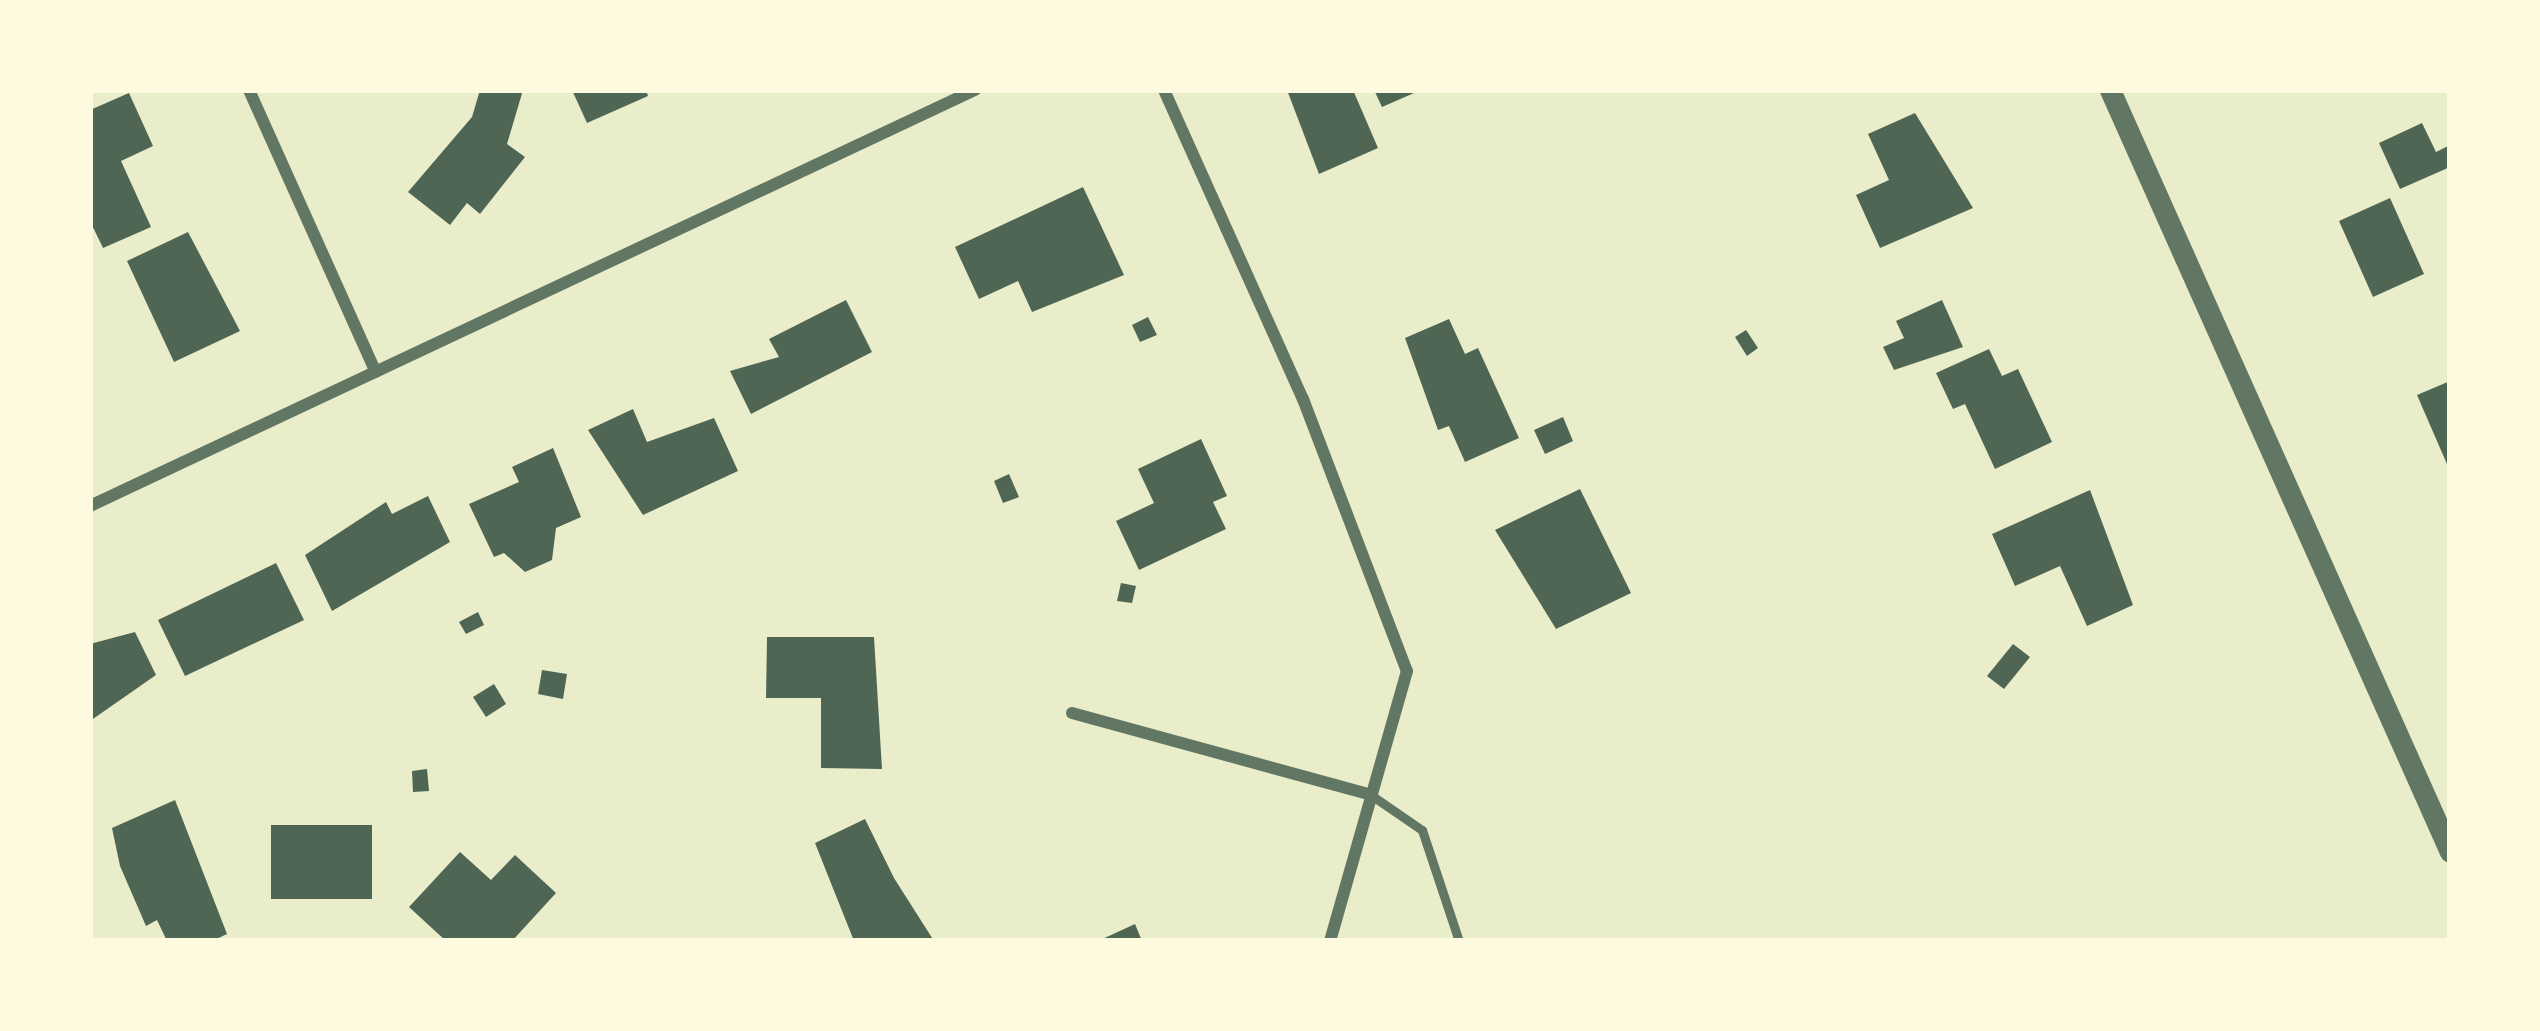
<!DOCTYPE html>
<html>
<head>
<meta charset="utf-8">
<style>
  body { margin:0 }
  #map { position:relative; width:2540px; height:1031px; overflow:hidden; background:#e9edc9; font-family:Rubik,sans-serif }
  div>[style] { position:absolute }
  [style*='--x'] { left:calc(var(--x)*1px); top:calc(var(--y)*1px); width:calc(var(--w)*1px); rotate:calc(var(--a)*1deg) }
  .building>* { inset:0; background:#4f6655 }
  .service>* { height:9px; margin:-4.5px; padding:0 4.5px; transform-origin:4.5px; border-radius:4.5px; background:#617663 }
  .minor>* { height:12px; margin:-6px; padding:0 6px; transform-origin:6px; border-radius:6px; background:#617663 }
  .tertiary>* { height:21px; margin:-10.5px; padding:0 10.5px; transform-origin:10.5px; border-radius:10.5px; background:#617663 }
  span { translate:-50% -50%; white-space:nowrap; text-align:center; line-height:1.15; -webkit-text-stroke:9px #fefae0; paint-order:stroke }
  .frame { position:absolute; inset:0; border:93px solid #fefae0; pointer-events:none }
</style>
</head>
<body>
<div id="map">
  <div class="building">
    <i style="clip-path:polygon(480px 90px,523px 90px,507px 144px,525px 157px,480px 214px,467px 203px,450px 225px,408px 192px,472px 117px)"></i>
    <i style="clip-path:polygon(572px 90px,646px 90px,648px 96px,587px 123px)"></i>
    <i style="clip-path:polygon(1287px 90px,1353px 90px,1378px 148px,1319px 174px)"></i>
    <i style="clip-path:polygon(1374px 90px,1421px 90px,1382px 107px)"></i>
    <i style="clip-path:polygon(129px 93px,153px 146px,121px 161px,151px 227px,103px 248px,90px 221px,90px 110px)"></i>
    <i style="clip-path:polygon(1915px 113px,1973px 208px,1880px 248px,1856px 195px,1889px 180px,1868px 134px)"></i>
    <i style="clip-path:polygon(2422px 123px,2436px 152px,2450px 145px,2450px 167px,2400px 189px,2379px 143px)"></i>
    <i style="clip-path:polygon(1083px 187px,1124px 275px,1032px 312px,1018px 281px,979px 299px,955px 247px)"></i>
    <i style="clip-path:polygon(2390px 198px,2424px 274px,2373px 297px,2339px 221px)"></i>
    <i style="clip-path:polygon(188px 232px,240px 331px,174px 362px,127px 261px)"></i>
    <i style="clip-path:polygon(846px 300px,872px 352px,751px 414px,730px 371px,779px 357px,769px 339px)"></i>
    <i style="clip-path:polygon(1942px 300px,1963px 347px,1894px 370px,1883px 347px,1904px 338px,1896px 321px)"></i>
    <i style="clip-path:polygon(1148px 317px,1157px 335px,1140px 342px,1132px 325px)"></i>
    <i style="clip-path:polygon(1449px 319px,1465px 354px,1478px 348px,1519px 438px,1465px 462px,1449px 426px,1438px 430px,1405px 338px)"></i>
    <i style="clip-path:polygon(1746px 330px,1758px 348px,1747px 356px,1735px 337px)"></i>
    <i style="clip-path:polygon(1989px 349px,2002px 376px,2018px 369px,2052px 442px,1995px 469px,1965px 404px,1953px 409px,1936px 373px)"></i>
    <i style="clip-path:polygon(2450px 381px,2450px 471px,2417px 395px)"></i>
    <i style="clip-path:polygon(633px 409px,647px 442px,714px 418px,738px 471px,643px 515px,588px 430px)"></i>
    <i style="clip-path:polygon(1563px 417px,1573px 441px,1545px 454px,1534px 430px)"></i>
    <i style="clip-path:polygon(1201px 439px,1227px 496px,1213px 502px,1226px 529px,1139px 570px,1116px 521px,1154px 503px,1138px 469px)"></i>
    <i style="clip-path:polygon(553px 448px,581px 517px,556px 528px,552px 560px,525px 572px,504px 553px,494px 557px,469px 504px,519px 482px,512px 467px)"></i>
    <i style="clip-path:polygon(1009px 474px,1019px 497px,1003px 503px,994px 481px)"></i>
    <i style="clip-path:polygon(1580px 489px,1631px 593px,1556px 629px,1495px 530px)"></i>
    <i style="clip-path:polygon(2090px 490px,2133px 605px,2087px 626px,2060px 566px,2015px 586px,1992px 534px)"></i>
    <i style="clip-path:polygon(428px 496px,450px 542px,332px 611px,305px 555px,386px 502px,392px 514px)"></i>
    <i style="clip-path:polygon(276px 563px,304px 620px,185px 676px,158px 620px)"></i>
    <i style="clip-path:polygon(1121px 583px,1136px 586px,1132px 603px,1117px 601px)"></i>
    <i style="clip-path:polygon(478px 612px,484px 625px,466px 634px,459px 622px)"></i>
    <i style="clip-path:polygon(135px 632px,156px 675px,90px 721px,90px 644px)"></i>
    <i style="clip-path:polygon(767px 637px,874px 637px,882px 769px,821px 768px,821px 698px,766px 698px)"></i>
    <i style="clip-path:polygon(2013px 644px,2030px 657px,2004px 689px,1987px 676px)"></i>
    <i style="clip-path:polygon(542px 670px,567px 674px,563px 699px,538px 694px)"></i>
    <i style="clip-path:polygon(494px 684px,506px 704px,486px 717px,473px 697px)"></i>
    <i style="clip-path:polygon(427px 769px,429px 791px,413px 792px,412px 771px)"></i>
    <i style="clip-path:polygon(175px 800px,227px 934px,212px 941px,167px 941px,157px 920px,146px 926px,120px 866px,112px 828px)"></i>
    <i style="clip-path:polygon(865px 819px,894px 878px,934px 941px,854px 941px,815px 843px)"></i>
    <i style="clip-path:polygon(271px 825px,372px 825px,372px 899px,271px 899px)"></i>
    <i style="clip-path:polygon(460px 852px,491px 880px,515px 855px,556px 893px,512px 941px,446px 941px,409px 907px)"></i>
    <i style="clip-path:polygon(1135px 924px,1142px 941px,1098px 941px)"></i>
  </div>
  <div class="service">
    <i style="--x:1371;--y:795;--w:62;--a:34.5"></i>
    <i style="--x:1422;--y:830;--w:117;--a:71.6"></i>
  </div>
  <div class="minor">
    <i style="--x:249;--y:90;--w:309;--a:65.8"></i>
    <i style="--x:1164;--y:90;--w:339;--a:65.8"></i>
    <i style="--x:1303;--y:399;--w:291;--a:69.1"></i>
    <i style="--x:1407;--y:671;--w:281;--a:105.9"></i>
    <i style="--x:90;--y:506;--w:978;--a:-25.18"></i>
    <i style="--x:1072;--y:713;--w:310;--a:15.3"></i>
  </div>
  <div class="tertiary">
    <i style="--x:2110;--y:90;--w:834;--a:65.95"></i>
  </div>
  <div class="frame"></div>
</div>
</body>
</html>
